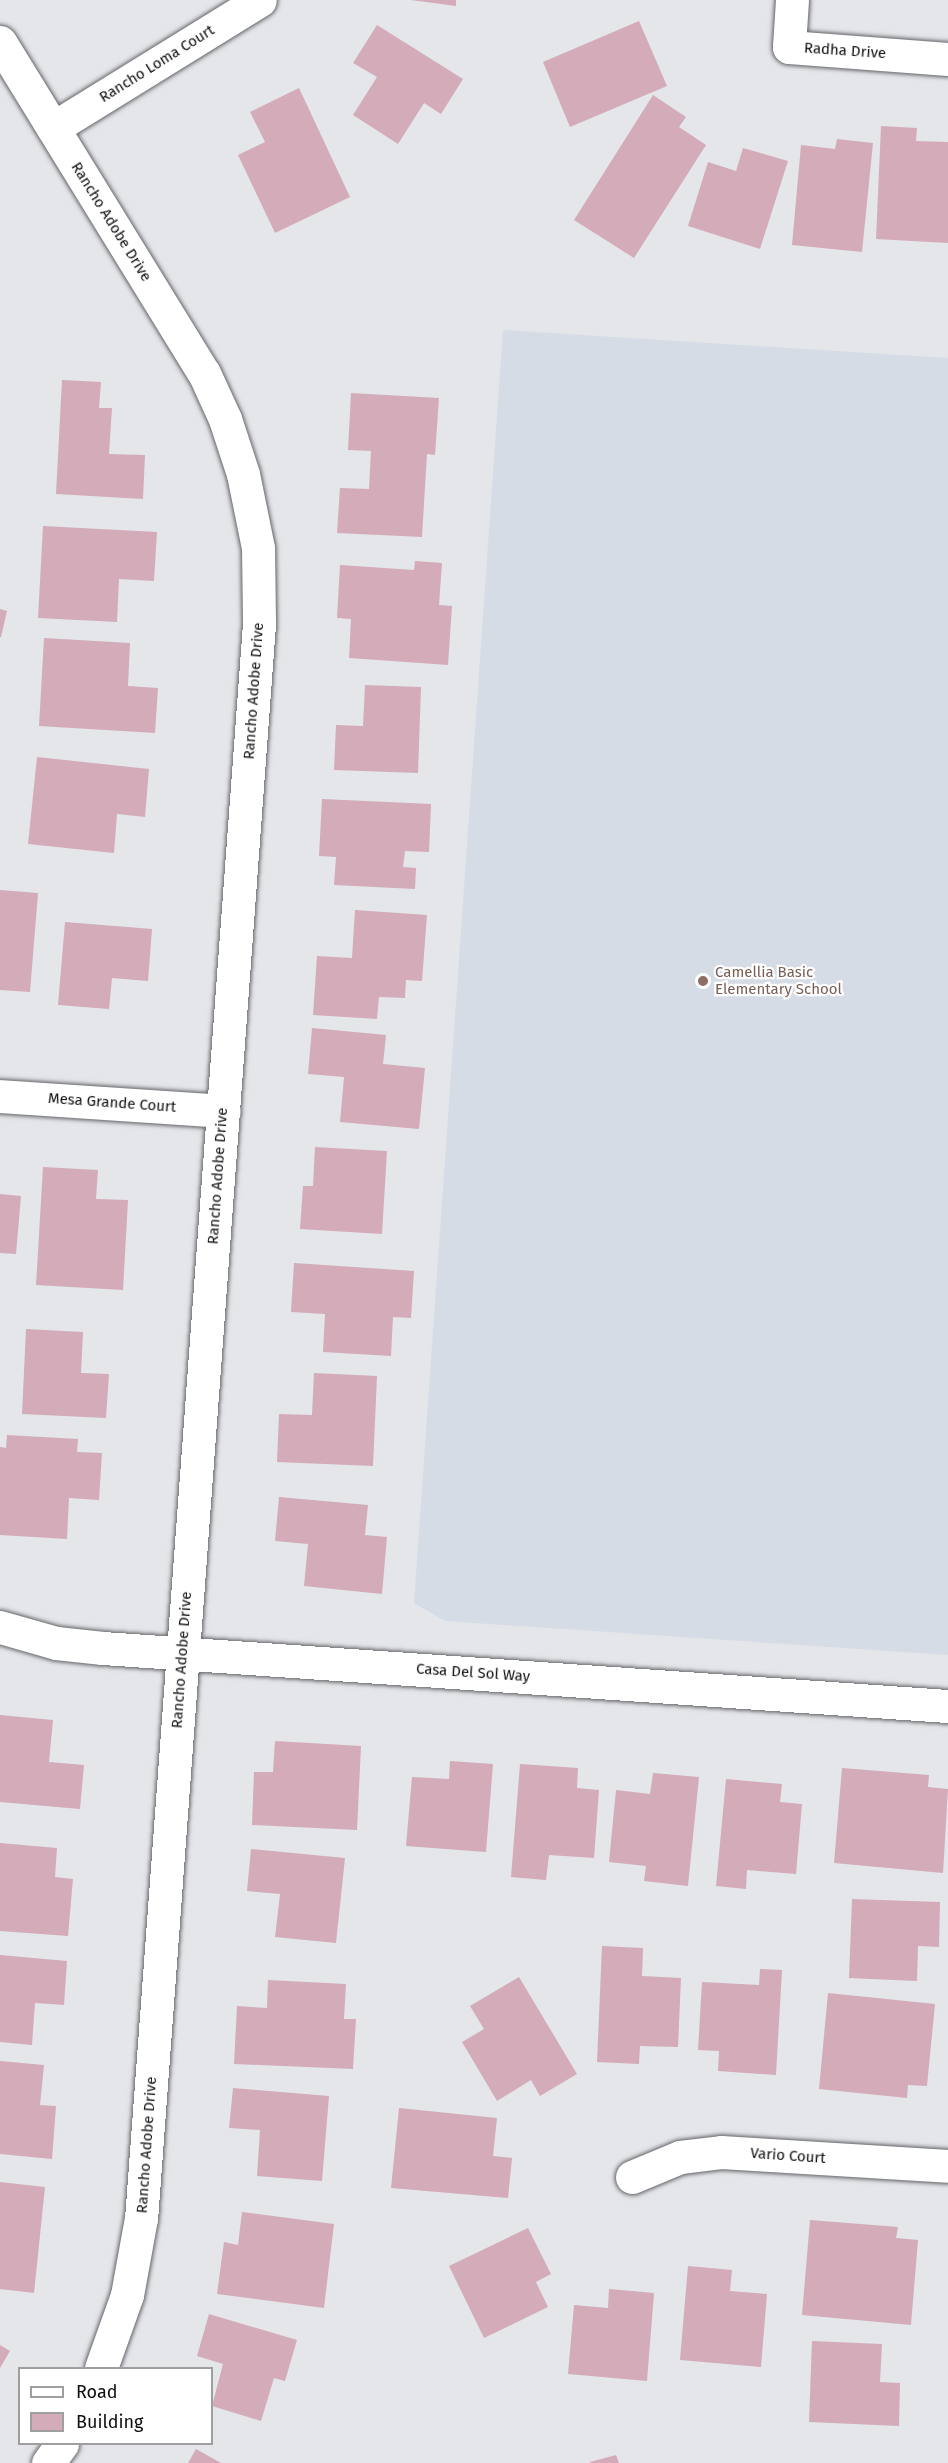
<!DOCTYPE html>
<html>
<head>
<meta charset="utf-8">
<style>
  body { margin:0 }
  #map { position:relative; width:948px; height:2463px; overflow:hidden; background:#e4e6ea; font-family:"Fira Sans",sans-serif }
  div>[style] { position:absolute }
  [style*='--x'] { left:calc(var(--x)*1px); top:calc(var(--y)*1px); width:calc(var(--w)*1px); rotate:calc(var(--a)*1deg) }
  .built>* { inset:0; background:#d6dce6 }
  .building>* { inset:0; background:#d3abb9 }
  .roads { filter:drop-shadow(0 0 2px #646669) drop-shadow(0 0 2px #646669) }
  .street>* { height:33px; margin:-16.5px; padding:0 16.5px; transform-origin:16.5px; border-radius:16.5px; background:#fff }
  .dots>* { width:16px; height:16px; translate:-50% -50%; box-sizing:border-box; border:3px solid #fff; border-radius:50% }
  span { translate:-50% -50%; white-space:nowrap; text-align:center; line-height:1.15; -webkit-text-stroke:4.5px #fff; paint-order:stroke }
  .street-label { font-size:15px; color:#0e0f10 }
  .education-label { font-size:15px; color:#785e54 }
  .left { translate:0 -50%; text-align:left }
  .legend { position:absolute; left:18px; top:2367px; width:195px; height:78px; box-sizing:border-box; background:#fff; border:2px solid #9f9f9f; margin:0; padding:8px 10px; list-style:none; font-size:18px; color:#0e0f10 }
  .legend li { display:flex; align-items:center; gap:12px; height:30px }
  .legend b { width:30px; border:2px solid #9f9f9f }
</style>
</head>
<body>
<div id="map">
  <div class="built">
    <i style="clip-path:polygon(503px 330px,948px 358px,948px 1655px,445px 1621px,414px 1603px)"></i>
  </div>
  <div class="building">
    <i style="clip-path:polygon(411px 0,456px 0,456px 6px)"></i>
    <i style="clip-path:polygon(639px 21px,667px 86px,570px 127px,543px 62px)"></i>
    <i style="clip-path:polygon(377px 25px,463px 79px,441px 114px,424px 103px,398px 144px,353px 115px,377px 77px,353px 63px)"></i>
    <i style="clip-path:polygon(299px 88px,350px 197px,275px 233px,238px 155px,265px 142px,250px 112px)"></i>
    <i style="clip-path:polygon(653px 95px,686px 117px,679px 127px,706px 145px,634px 258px,574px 220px)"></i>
    <i style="clip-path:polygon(881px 126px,917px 128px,916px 141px,948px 142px,948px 243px,876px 239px)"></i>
    <i style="clip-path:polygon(837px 139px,873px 143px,862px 252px,792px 245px,801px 145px,835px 149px)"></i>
    <i style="clip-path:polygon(743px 148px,788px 161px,760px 249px,688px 226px,708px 162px,736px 171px)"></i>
    <i style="clip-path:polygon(62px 380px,101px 382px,99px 408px,112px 408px,109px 454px,145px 455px,143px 499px,56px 494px)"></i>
    <i style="clip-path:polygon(351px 393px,439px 398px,435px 455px,427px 454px,422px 537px,337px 533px,340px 488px,369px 489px,371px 451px,348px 450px)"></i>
    <i style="clip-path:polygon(43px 526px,157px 532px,154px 581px,119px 579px,117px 622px,38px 618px)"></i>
    <i style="clip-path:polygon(415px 561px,442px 563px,439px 605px,452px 606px,448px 665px,349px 658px,351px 619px,337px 618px,340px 565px,414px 570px)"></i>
    <i style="clip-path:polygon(0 609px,7px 611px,1px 637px,0 637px)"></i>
    <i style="clip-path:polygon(44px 638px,130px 643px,128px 686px,158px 688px,155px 733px,39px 726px)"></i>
    <i style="clip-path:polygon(365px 685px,421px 687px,418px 773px,334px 770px,336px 725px,363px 726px)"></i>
    <i style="clip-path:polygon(37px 757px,149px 769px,145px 817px,117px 814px,114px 853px,28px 844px)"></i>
    <i style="clip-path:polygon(322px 799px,431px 804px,429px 852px,405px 851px,403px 867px,416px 868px,415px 889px,334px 885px,336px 857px,319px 856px)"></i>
    <i style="clip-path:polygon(0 890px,38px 893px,30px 992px,0 990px)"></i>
    <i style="clip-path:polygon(355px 910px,427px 915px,422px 981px,406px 980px,405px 998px,379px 997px,377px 1019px,313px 1015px,317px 956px,352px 958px)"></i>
    <i style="clip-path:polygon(65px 922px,152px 929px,148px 981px,112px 978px,109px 1009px,58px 1005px)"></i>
    <i style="clip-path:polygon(312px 1028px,386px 1035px,383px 1064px,425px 1068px,419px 1129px,340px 1122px,344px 1077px,308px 1074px)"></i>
    <i style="clip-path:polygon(315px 1147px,387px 1151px,382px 1234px,300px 1229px,303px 1186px,313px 1186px)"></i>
    <i style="clip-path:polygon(43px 1167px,98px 1170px,96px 1199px,128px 1200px,123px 1290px,36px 1285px)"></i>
    <i style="clip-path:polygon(0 1194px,21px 1196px,16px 1254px,0 1253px)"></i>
    <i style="clip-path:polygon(294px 1263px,414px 1271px,411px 1318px,393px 1317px,391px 1356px,323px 1352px,325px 1314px,291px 1312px)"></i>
    <i style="clip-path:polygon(26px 1329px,83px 1332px,81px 1373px,109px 1374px,106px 1418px,22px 1414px)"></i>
    <i style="clip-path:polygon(314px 1373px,377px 1376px,373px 1466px,277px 1462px,279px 1414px,312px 1415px)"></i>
    <i style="clip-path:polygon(7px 1435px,78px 1439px,77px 1452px,102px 1453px,99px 1500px,69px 1498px,67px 1539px,0 1535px,0 1447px,6px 1448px)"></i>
    <i style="clip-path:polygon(279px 1497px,368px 1505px,365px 1535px,387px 1537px,382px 1594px,304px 1586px,308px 1544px,275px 1541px)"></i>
    <i style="clip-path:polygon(0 1715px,53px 1720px,49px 1762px,84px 1765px,80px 1809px,0 1802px)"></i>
    <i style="clip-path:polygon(275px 1741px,361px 1746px,357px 1830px,252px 1825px,254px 1772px,273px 1772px)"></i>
    <i style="clip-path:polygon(450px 1761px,493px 1764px,486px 1852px,406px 1846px,412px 1777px,449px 1779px)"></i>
    <i style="clip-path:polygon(520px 1764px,578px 1768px,577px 1788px,599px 1790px,594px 1858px,549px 1855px,546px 1880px,511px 1877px)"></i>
    <i style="clip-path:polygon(842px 1768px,929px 1775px,928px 1787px,948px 1789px,943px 1873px,834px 1863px)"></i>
    <i style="clip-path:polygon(653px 1773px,699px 1777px,688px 1886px,644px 1881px,646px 1866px,609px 1862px,616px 1790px,650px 1794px)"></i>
    <i style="clip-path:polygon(726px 1779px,782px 1784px,780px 1802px,802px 1804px,796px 1874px,747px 1870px,746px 1889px,716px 1886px)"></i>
    <i style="clip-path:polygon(0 1843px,57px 1848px,55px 1877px,73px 1879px,68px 1936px,0 1931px)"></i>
    <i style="clip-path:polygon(251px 1849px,345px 1858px,336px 1943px,275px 1937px,280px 1894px,247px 1891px)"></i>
    <i style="clip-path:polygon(852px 1899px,940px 1902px,939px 1947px,918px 1946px,917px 1981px,849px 1978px)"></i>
    <i style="clip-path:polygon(602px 1946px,643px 1948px,642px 1976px,681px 1978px,678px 2047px,640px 2046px,639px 2064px,597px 2062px)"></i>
    <i style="clip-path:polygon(0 1955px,67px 1961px,64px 2005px,35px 2003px,32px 2045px,0 2042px)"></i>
    <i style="clip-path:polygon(760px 1969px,782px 1970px,776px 2075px,718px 2071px,719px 2051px,698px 2050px,702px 1982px,759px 1985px)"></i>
    <i style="clip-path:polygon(519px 1977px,577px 2074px,540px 2096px,531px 2080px,497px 2101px,462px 2042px,484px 2029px,470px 2006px)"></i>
    <i style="clip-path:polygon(268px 1980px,346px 1984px,344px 2019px,356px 2019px,353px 2069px,234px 2064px,237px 2006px,267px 2008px)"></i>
    <i style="clip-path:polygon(828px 1993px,935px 2004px,927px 2086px,908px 2085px,907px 2098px,819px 2089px)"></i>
    <i style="clip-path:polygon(0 2061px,44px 2065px,40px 2105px,56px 2106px,52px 2159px,0 2154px)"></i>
    <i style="clip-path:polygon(233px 2088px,329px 2096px,322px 2181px,257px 2176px,260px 2130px,229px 2128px)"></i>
    <i style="clip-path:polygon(399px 2108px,497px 2118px,493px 2156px,512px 2158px,508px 2198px,391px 2188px)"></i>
    <i style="clip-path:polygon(0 2182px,45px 2187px,34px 2293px,0 2289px)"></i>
    <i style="clip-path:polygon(242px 2212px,334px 2224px,324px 2308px,217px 2294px,224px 2242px,238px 2245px)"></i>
    <i style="clip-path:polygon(810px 2220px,898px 2227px,896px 2238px,918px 2240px,911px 2325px,802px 2315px)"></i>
    <i style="clip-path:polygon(528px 2228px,551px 2274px,536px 2282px,548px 2307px,484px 2338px,449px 2266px)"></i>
    <i style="clip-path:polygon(688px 2266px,732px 2270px,730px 2291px,767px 2294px,761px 2367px,680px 2360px)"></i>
    <i style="clip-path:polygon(609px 2289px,654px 2293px,647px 2381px,568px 2374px,574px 2305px,608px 2308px)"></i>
    <i style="clip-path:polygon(209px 2314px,297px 2340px,285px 2381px,274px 2378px,261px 2421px,212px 2406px,223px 2364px,197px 2356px)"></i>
    <i style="clip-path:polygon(812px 2341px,882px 2344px,880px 2382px,900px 2383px,899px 2426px,809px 2422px)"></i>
    <i style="clip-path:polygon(0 2345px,10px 2351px,0 2368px)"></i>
    <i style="clip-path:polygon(196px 2449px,221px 2463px,188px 2463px)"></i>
    <i style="clip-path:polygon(616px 2455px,619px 2463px,590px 2463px,590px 2462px)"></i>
  </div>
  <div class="roads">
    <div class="street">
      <i style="--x:792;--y:0;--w:47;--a:93.7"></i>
      <i style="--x:789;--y:47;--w:159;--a:4.3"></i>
      <i style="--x:0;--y:42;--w:389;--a:58.4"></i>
      <i style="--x:204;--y:373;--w:51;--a:65.5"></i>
      <i style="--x:225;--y:419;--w:58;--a:71.9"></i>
      <i style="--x:243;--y:474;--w:76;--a:78.5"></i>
      <i style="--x:258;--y:548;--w:76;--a:89.2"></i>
      <i style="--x:259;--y:624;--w:1598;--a:94.23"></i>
      <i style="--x:141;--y:2218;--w:78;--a:100.3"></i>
      <i style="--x:127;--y:2295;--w:77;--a:109.6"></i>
      <i style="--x:53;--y:128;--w:243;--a:-31.7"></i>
      <i style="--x:0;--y:1096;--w:224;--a:3.8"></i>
      <i style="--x:0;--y:1627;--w:58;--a:15.9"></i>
      <i style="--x:56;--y:1643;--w:47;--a:6.1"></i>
      <i style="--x:103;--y:1648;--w:847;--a:3.93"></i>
      <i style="--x:632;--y:2177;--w:52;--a:-22.6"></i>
      <i style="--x:680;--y:2157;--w:41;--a:-7"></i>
      <i style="--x:721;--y:2152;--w:227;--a:3.5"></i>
      <i style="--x:48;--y:2463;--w:24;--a:-54"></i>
    </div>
  </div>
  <div class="dots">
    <i style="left:703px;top:981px;background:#8d6e63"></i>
  </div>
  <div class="street-label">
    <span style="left:845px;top:51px;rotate:4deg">Radha Drive</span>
    <span style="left:157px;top:64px;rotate:-32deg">Rancho Loma Court</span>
    <span style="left:111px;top:222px;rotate:58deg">Rancho Adobe Drive</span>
    <span style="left:254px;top:691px;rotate:-86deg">Rancho Adobe Drive</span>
    <span style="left:112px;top:1103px;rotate:4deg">Mesa Grande Court</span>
    <span style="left:218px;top:1176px;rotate:-86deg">Rancho Adobe Drive</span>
    <span style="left:182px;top:1660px;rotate:-86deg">Rancho Adobe Drive</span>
    <span style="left:473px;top:1673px;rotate:4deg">Casa Del Sol Way</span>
    <span style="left:147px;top:2145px;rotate:-86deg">Rancho Adobe Drive</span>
    <span style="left:788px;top:2156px;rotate:4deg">Vario Court</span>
  </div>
  <div class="education-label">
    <span class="left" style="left:715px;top:981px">Camellia Basic<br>Elementary School</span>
  </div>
  <ul class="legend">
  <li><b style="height:8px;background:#fff"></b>Road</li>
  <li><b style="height:16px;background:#d3abb9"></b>Building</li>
  </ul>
</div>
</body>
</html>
